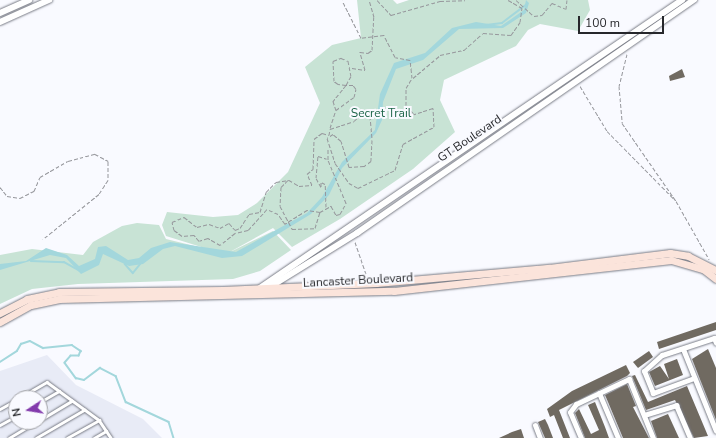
<!DOCTYPE html>
<html>
<head>
<meta charset="utf-8">
<style>
  body { margin:0 }
  #map { position:relative; width:716px; height:438px; overflow:hidden; background:#f9faff; font-family:"Nunito Sans",sans-serif }
  div>[style] { position:absolute }
  [style*='--x'] { left:calc(var(--x)*1px); top:calc(var(--y)*1px); width:calc(var(--w)*1px); rotate:calc(var(--a)*1deg) }
  .built>* { inset:0; background:#e8ebf6 }
  .green>* { inset:0; background:#c8e3d5 }
  .water>* { inset:0; background:#a3d7dc }
  .stream>* { height:1.5px; margin:-0.75px; padding:0 0.75px; transform-origin:0.75px; border-radius:0.75px; background:#a3d7dc }
  .building>* { inset:0; background:#706a61 }
  .path>* { height:1px; margin-top:-0.5px; transform-origin:0; background:repeating-linear-gradient(90deg,#96979c 0 4px,transparent 0 6px) }
  .roads { filter:drop-shadow(0 0 1px #797c86) drop-shadow(0 0 1px #797c86) }
  .service>* { height:2.5px; margin:-1.25px; padding:0 1.25px; transform-origin:1.25px; border-radius:1.25px; background:#fff }
  .minor>* { height:5px; margin:-2.5px; padding:0 2.5px; transform-origin:2.5px; border-radius:2.5px; background:#fff }
  .tertiary>* { height:6px; margin:-3px; padding:0 3px; transform-origin:3px; border-radius:3px; background:#fff }
  .secondary>* { height:7px; margin:-3.5px; padding:0 3.5px; transform-origin:3.5px; border-radius:3.5px; background:#fbe4db }
  span { translate:-50% -50%; white-space:nowrap; text-align:center; line-height:1.15; -webkit-text-stroke:4px #f9faff; paint-order:stroke }
  .park-label { font-size:12px; color:#1c6448 }
  .street-label { font-size:12px; color:#26272b }
  .north { position:absolute; left:8px; top:390px; width:40px; height:40px; box-sizing:border-box; background:#f9faff; border:1px solid #a5a6aa; border-radius:50%; rotate:258deg; font-size:11px; font-weight:700; line-height:16px; text-align:center; color:#26272b }
  .north::after { content:''; display:block; margin:auto; width:14px; height:18px; background:#823aac; clip-path:polygon(50% 0,100% 100%,50% 72%,0 100%) }
  .scale { position:absolute; left:578px; top:16px; width:86px; height:18px; box-sizing:border-box; border:2px solid #26272b; border-top:0; padding-left:5px; font-size:12px; line-height:14px; white-space:nowrap; color:#26272b; -webkit-text-stroke:3px #f9faff; paint-order:stroke }
</style>
</head>
<body>
<div id="map">
  <div class="built">
    <i style="clip-path:polygon(evenodd,47px 355px,76px 385px,143px 419px,162px 438px,0 438px,0 371px,47px 355px,16px 398px,40px 398px,40px 422px,16px 422px,16px 398px)"></i>
  </div>
  <div class="green">
    <i style="clip-path:polygon(357px 0,393px 0,397px 4px,409px 0,588px 0,590px 10px,578px 31px,540px 24px,528px 30px,516px 46px,444px 80px,440px 100px,455px 132px,413px 169px,340px 219px,292px 247px,273px 228px,228px 253px,273px 231px,291px 250px,260px 271px,233px 279px,78px 284px,32px 289px,0 304px,0 255px,32px 249px,83px 255px,93px 242px,122px 226px,137px 223px,159px 225px,166px 239px,211px 250px,166px 236px,162px 225px,167px 212px,213px 217px,238px 215px,257px 203px,288px 172px,320px 103px,305px 67px,332px 45px,361px 38px)"></i>
  </div>
  <div class="water">
    <i style="clip-path:polygon(526px 0,529px 3px,526px 13px,503px 28px,459px 29px,423px 60px,396px 69px,383px 102px,382px 120px,376px 133px,342px 168px,329px 195px,311px 214px,242px 256px,222px 258px,175px 246px,163px 249px,143px 264px,129px 266px,103px 254px,99px 265px,81px 274px,66px 258px,50px 255px,0 270px,0 264px,26px 261px,46px 248px,67px 255px,79px 266px,95px 259px,98px 247px,106px 246px,128px 260px,139px 258px,151px 248px,170px 242px,236px 252px,307px 213px,322px 197px,342px 162px,375px 130px,380px 94px,394px 63px,425px 53px,452px 28px,476px 22px,501px 26px,524px 10px)"></i>
  </div>
  <div class="stream">
    <i style="--x:486;--y:25;--w:16;--a:-7"></i>
    <i style="--x:502;--y:23;--w:30;--a:-37"></i>
    <i style="--x:31;--y:261;--w:33;--a:2"></i>
    <i style="--x:64;--y:262;--w:18;--a:29"></i>
    <i style="--x:125;--y:264;--w:12;--a:48"></i>
    <i style="--x:133;--y:273;--w:13;--a:-51"></i>
    <i style="--x:0;--y:362;--w:20;--a:-33"></i>
    <i style="--x:17;--y:351;--w:8;--a:-60"></i>
    <i style="--x:21;--y:344;--w:9;--a:-18"></i>
    <i style="--x:30;--y:341;--w:15;--a:28"></i>
    <i style="--x:43;--y:348;--w:29;--a:-6"></i>
    <i style="--x:72;--y:345;--w:11;--a:34"></i>
    <i style="--x:81;--y:351;--w:5;--a:112"></i>
    <i style="--x:79;--y:356;--w:8;--a:180"></i>
    <i style="--x:71;--y:356;--w:9;--a:131"></i>
    <i style="--x:65;--y:363;--w:19;--a:54"></i>
    <i style="--x:76;--y:378;--w:8;--a:14"></i>
    <i style="--x:84;--y:380;--w:20;--a:-37"></i>
    <i style="--x:100;--y:368;--w:18;--a:27"></i>
    <i style="--x:116;--y:376;--w:28;--a:69"></i>
    <i style="--x:126;--y:402;--w:47;--a:24.9"></i>
    <i style="--x:169;--y:422;--w:17;--a:73"></i>
  </div>
  <div class="building">
    <i style="clip-path:polygon(682px 69px,685px 77px,670px 81px,669px 76px)"></i>
    <i style="clip-path:polygon(716px 322px,716px 330px,659px 349px,657px 342px)"></i>
    <i style="clip-path:polygon(708px 349px,716px 368px,716px 420px,692px 359px)"></i>
    <i style="clip-path:polygon(649px 351px,653px 357px,638px 368px,633px 362px)"></i>
    <i style="clip-path:polygon(677px 359px,683px 375px,655px 386px,649px 372px,660px 366px,669px 379px,664px 364px)"></i>
    <i style="clip-path:polygon(626px 365px,630px 373px,627px 376px,559px 410px,570px 438px,563px 438px,554px 415px,550px 417px,547px 409px,572px 391px)"></i>
    <i style="clip-path:polygon(635px 375px,648px 402px,687px 386px,708px 436px,694px 438px,675px 400px,646px 410px,632px 376px)"></i>
    <i style="clip-path:polygon(627px 384px,636px 406px,633px 407px,649px 438px,623px 438px,608px 402px,605px 395px)"></i>
    <i style="clip-path:polygon(595px 402px,605px 427px,609px 438px,585px 438px,575px 413px,579px 409px,591px 434px,599px 430px,588px 405px)"></i>
    <i style="clip-path:polygon(668px 414px,679px 438px,657px 438px,651px 421px)"></i>
    <i style="clip-path:polygon(545px 419px,548px 425px,553px 438px,545px 438px,538px 422px)"></i>
    <i style="clip-path:polygon(521px 429px,524px 438px,499px 438px,512px 432px)"></i>
  </div>
  <div class="path">
    <i style="--x:377;--y:0;--w:21;--a:47"></i>
    <i style="--x:391;--y:15;--w:51;--a:-15.9"></i>
    <i style="--x:440;--y:1;--w:25;--a:-2"></i>
    <i style="--x:516;--y:0;--w:24;--a:42"></i>
    <i style="--x:534;--y:16;--w:8;--a:-7"></i>
    <i style="--x:542;--y:15;--w:16;--a:-50"></i>
    <i style="--x:552;--y:3;--w:15;--a:23"></i>
    <i style="--x:566;--y:9;--w:9;--a:-84"></i>
    <i style="--x:627;--y:54;--w:33;--a:104"></i>
    <i style="--x:619;--y:86;--w:37;--a:85"></i>
    <i style="--x:622;--y:123;--w:95;--a:55.3"></i>
    <i style="--x:676;--y:201;--w:67;--a:60.4"></i>
    <i style="--x:352;--y:68;--w:13;--a:9"></i>
    <i style="--x:365;--y:70;--w:19;--a:-106"></i>
    <i style="--x:360;--y:52;--w:8;--a:7"></i>
    <i style="--x:368;--y:53;--w:5;--a:-37"></i>
    <i style="--x:372;--y:50;--w:33;--a:-87"></i>
    <i style="--x:374;--y:17;--w:18;--a:-106"></i>
    <i style="--x:413;--y:78;--w:35;--a:-40"></i>
    <i style="--x:440;--y:55;--w:25;--a:-12"></i>
    <i style="--x:464;--y:50;--w:25;--a:-42"></i>
    <i style="--x:483;--y:33;--w:28;--a:4"></i>
    <i style="--x:511;--y:35;--w:16;--a:-55"></i>
    <i style="--x:520;--y:22;--w:14;--a:-82"></i>
    <i style="--x:522;--y:8;--w:16;--a:-150"></i>
    <i style="--x:580;--y:86;--w:52;--a:59"></i>
    <i style="--x:607;--y:131;--w:95;--a:45.4"></i>
    <i style="--x:330;--y:128;--w:19;--a:-72"></i>
    <i style="--x:336;--y:110;--w:22;--a:-36"></i>
    <i style="--x:354;--y:97;--w:8;--a:-76"></i>
    <i style="--x:356;--y:89;--w:5;--a:-127"></i>
    <i style="--x:353;--y:85;--w:7;--a:180"></i>
    <i style="--x:346;--y:85;--w:8;--a:-173"></i>
    <i style="--x:338;--y:84;--w:5;--a:-143"></i>
    <i style="--x:334;--y:81;--w:20;--a:-93"></i>
    <i style="--x:333;--y:61;--w:9;--a:-21"></i>
    <i style="--x:341;--y:58;--w:8;--a:23"></i>
    <i style="--x:348;--y:61;--w:15;--a:79"></i>
    <i style="--x:351;--y:76;--w:10;--a:119"></i>
    <i style="--x:346;--y:85;--w:21;--a:129"></i>
    <i style="--x:333;--y:101;--w:9;--a:72"></i>
    <i style="--x:288;--y:180;--w:10;--a:135"></i>
    <i style="--x:281;--y:187;--w:19;--a:93"></i>
    <i style="--x:280;--y:206;--w:26;--a:62"></i>
    <i style="--x:292;--y:229;--w:23;--a:-2"></i>
    <i style="--x:315;--y:228;--w:17;--a:-73"></i>
    <i style="--x:320;--y:212;--w:13;--a:-29"></i>
    <i style="--x:331;--y:206;--w:10;--a:61"></i>
    <i style="--x:336;--y:215;--w:4;--a:-14"></i>
    <i style="--x:340;--y:214;--w:13;--a:-61"></i>
    <i style="--x:346;--y:203;--w:47;--a:-112.7"></i>
    <i style="--x:328;--y:160;--w:12;--a:-90"></i>
    <i style="--x:0;--y:187;--w:11;--a:52"></i>
    <i style="--x:7;--y:196;--w:13;--a:9"></i>
    <i style="--x:20;--y:198;--w:16;--a:-27"></i>
    <i style="--x:34;--y:191;--w:15;--a:-67"></i>
    <i style="--x:40;--y:177;--w:32;--a:-30"></i>
    <i style="--x:68;--y:161;--w:28;--a:-15"></i>
    <i style="--x:95;--y:154;--w:15;--a:28"></i>
    <i style="--x:108;--y:161;--w:19;--a:90"></i>
    <i style="--x:108;--y:180;--w:17;--a:123"></i>
    <i style="--x:99;--y:194;--w:72;--a:141.2"></i>
    <i style="--x:326;--y:207;--w:23;--a:-92"></i>
    <i style="--x:325;--y:184;--w:4;--a:-153"></i>
    <i style="--x:321;--y:182;--w:5;--a:90"></i>
    <i style="--x:321;--y:187;--w:10;--a:-119"></i>
    <i style="--x:316;--y:178;--w:22;--a:-85"></i>
    <i style="--x:318;--y:156;--w:9;--a:18"></i>
    <i style="--x:320;--y:212;--w:13;--a:-171"></i>
    <i style="--x:307;--y:210;--w:26;--a:148"></i>
    <i style="--x:285;--y:224;--w:12;--a:-125"></i>
    <i style="--x:278;--y:214;--w:12;--a:-156"></i>
    <i style="--x:267;--y:209;--w:28;--a:132"></i>
    <i style="--x:248;--y:230;--w:13;--a:167"></i>
    <i style="--x:235;--y:233;--w:19;--a:141"></i>
    <i style="--x:220;--y:245;--w:14;--a:-150"></i>
    <i style="--x:208;--y:238;--w:9;--a:162"></i>
    <i style="--x:199;--y:241;--w:8;--a:-130"></i>
    <i style="--x:194;--y:235;--w:12;--a:175"></i>
    <i style="--x:182;--y:236;--w:10;--a:-143"></i>
    <i style="--x:174;--y:230;--w:8;--a:-104"></i>
    <i style="--x:172;--y:222;--w:13;--a:-23"></i>
    <i style="--x:184;--y:217;--w:16;--a:38"></i>
    <i style="--x:197;--y:227;--w:12;--a:-14"></i>
    <i style="--x:209;--y:224;--w:12;--a:20"></i>
    <i style="--x:220;--y:228;--w:10;--a:-29"></i>
    <i style="--x:229;--y:223;--w:9;--a:49"></i>
    <i style="--x:235;--y:230;--w:5;--a:-22"></i>
    <i style="--x:240;--y:228;--w:17;--a:-57"></i>
    <i style="--x:249;--y:214;--w:11;--a:-10"></i>
    <i style="--x:260;--y:212;--w:21;--a:-73"></i>
    <i style="--x:266;--y:192;--w:14;--a:-45"></i>
    <i style="--x:276;--y:182;--w:13;--a:-9"></i>
    <i style="--x:289;--y:180;--w:12;--a:31"></i>
    <i style="--x:299;--y:186;--w:13;--a:-4"></i>
    <i style="--x:312;--y:185;--w:12;--a:-114"></i>
    <i style="--x:307;--y:174;--w:8;--a:-40"></i>
    <i style="--x:313;--y:169;--w:30;--a:-88"></i>
    <i style="--x:314;--y:139;--w:10;--a:-37"></i>
    <i style="--x:322;--y:133;--w:7;--a:16"></i>
    <i style="--x:329;--y:135;--w:6;--a:-81"></i>
    <i style="--x:330;--y:129;--w:25;--a:-18"></i>
    <i style="--x:354;--y:121;--w:15;--a:-42"></i>
    <i style="--x:365;--y:111;--w:7;--a:45"></i>
    <i style="--x:370;--y:116;--w:24;--a:85"></i>
    <i style="--x:372;--y:140;--w:21;--a:93"></i>
    <i style="--x:371;--y:161;--w:9;--a:144"></i>
    <i style="--x:364;--y:166;--w:15;--a:176"></i>
    <i style="--x:349;--y:167;--w:27;--a:-107"></i>
    <i style="--x:341;--y:141;--w:11;--a:-139"></i>
    <i style="--x:333;--y:134;--w:7;--a:146"></i>
    <i style="--x:327;--y:138;--w:26;--a:72"></i>
    <i style="--x:335;--y:163;--w:24;--a:55"></i>
    <i style="--x:349;--y:183;--w:10;--a:29"></i>
    <i style="--x:358;--y:188;--w:41;--a:-25.9"></i>
    <i style="--x:395;--y:170;--w:27;--a:-73"></i>
    <i style="--x:403;--y:144;--w:35;--a:-29"></i>
    <i style="--x:434;--y:127;--w:19;--a:-93"></i>
    <i style="--x:433;--y:108;--w:20;--a:162"></i>
    <i style="--x:414;--y:114;--w:12;--a:-132"></i>
    <i style="--x:406;--y:105;--w:17;--a:-90"></i>
    <i style="--x:406;--y:88;--w:12;--a:-59"></i>
    <i style="--x:412;--y:78;--w:18;--a:-96"></i>
    <i style="--x:410;--y:60;--w:15;--a:-169"></i>
    <i style="--x:395;--y:57;--w:25;--a:-117"></i>
    <i style="--x:384;--y:35;--w:23;--a:173"></i>
    <i style="--x:361;--y:38;--w:42;--a:-116.6"></i>
    <i style="--x:355;--y:242;--w:37;--a:71"></i>
  </div>
  <div class="roads">
    <div class="service">
      <i style="--x:19;--y:398;--w:32;--a:-30"></i>
      <i style="--x:47;--y:382;--w:64;--a:36.2"></i>
      <i style="--x:99;--y:420;--w:22;--a:56"></i>
      <i style="--x:40;--y:402;--w:22;--a:-30"></i>
      <i style="--x:0;--y:409;--w:18;--a:-29"></i>
      <i style="--x:40;--y:420;--w:37;--a:-31"></i>
      <i style="--x:0;--y:425;--w:18;--a:-29"></i>
      <i style="--x:9;--y:438;--w:31;--a:-31"></i>
      <i style="--x:36;--y:438;--w:56;--a:-30.3"></i>
      <i style="--x:67;--y:438;--w:37;--a:-29"></i>
      <i style="--x:94;--y:438;--w:14;--a:-30"></i>
    </div>
    <div class="minor">
      <i style="--x:683;--y:349;--w:88;--a:68.1"></i>
      <i style="--x:694;--y:378;--w:44;--a:159.9"></i>
      <i style="--x:653;--y:393;--w:24;--a:-112"></i>
      <i style="--x:644;--y:371;--w:24;--a:-42"></i>
      <i style="--x:662;--y:355;--w:55;--a:-18.1"></i>
      <i style="--x:714;--y:338;--w:5;--a:68"></i>
      <i style="--x:599;--y:393;--w:49;--a:67.1"></i>
      <i style="--x:644;--y:415;--w:34;--a:-17"></i>
      <i style="--x:676;--y:405;--w:36;--a:67"></i>
      <i style="--x:535;--y:425;--w:14;--a:69"></i>
      <i style="--x:581;--y:438;--w:28;--a:-113"></i>
      <i style="--x:570;--y:412;--w:10;--a:-53"></i>
      <i style="--x:576;--y:404;--w:59;--a:-25.3"></i>
      <i style="--x:629;--y:379;--w:64;--a:67.9"></i>
    </div>
    <div class="tertiary">
      <i style="--x:0;--y:13;--w:32;--a:-24"></i>
      <i style="--x:0;--y:22;--w:54;--a:-24.2"></i>
      <i style="--x:268;--y:288;--w:105;--a:-31.7"></i>
      <i style="--x:357;--y:233;--w:410;--a:-34.7"></i>
      <i style="--x:257;--y:290;--w:515;--a:-34.31"></i>
    </div>
    <div class="secondary">
      <i style="--x:0;--y:313;--w:30;--a:-27"></i>
      <i style="--x:27;--y:299;--w:33;--a:-12"></i>
      <i style="--x:59;--y:292;--w:164;--a:-0.7"></i>
      <i style="--x:223;--y:290;--w:153;--a:-2.6"></i>
      <i style="--x:376;--y:283;--w:174;--a:-5"></i>
      <i style="--x:549;--y:268;--w:122;--a:-7.1"></i>
      <i style="--x:670;--y:253;--w:18;--a:9"></i>
      <i style="--x:688;--y:256;--w:31;--a:27"></i>
      <i style="--x:0;--y:322;--w:35;--a:-29"></i>
      <i style="--x:31;--y:305;--w:29;--a:-12"></i>
      <i style="--x:59;--y:299;--w:335;--a:-1.4"></i>
      <i style="--x:394;--y:291;--w:279;--a:-6.4"></i>
      <i style="--x:671;--y:260;--w:33;--a:16"></i>
      <i style="--x:703;--y:269;--w:16;--a:38"></i>
    </div>
  </div>
  <div class="park-label">
    <span style="left:381px;top:114px">Secret Trail</span>
  </div>
  <div class="street-label">
    <span style="left:470px;top:139px;rotate:-34deg">GT Boulevard</span>
    <span style="left:358px;top:281px;rotate:-3deg">Lancaster Boulevard</span>
  </div>
  <div class="north">N</div>
  <div class="scale">100 m</div>
</div>
</body>
</html>
